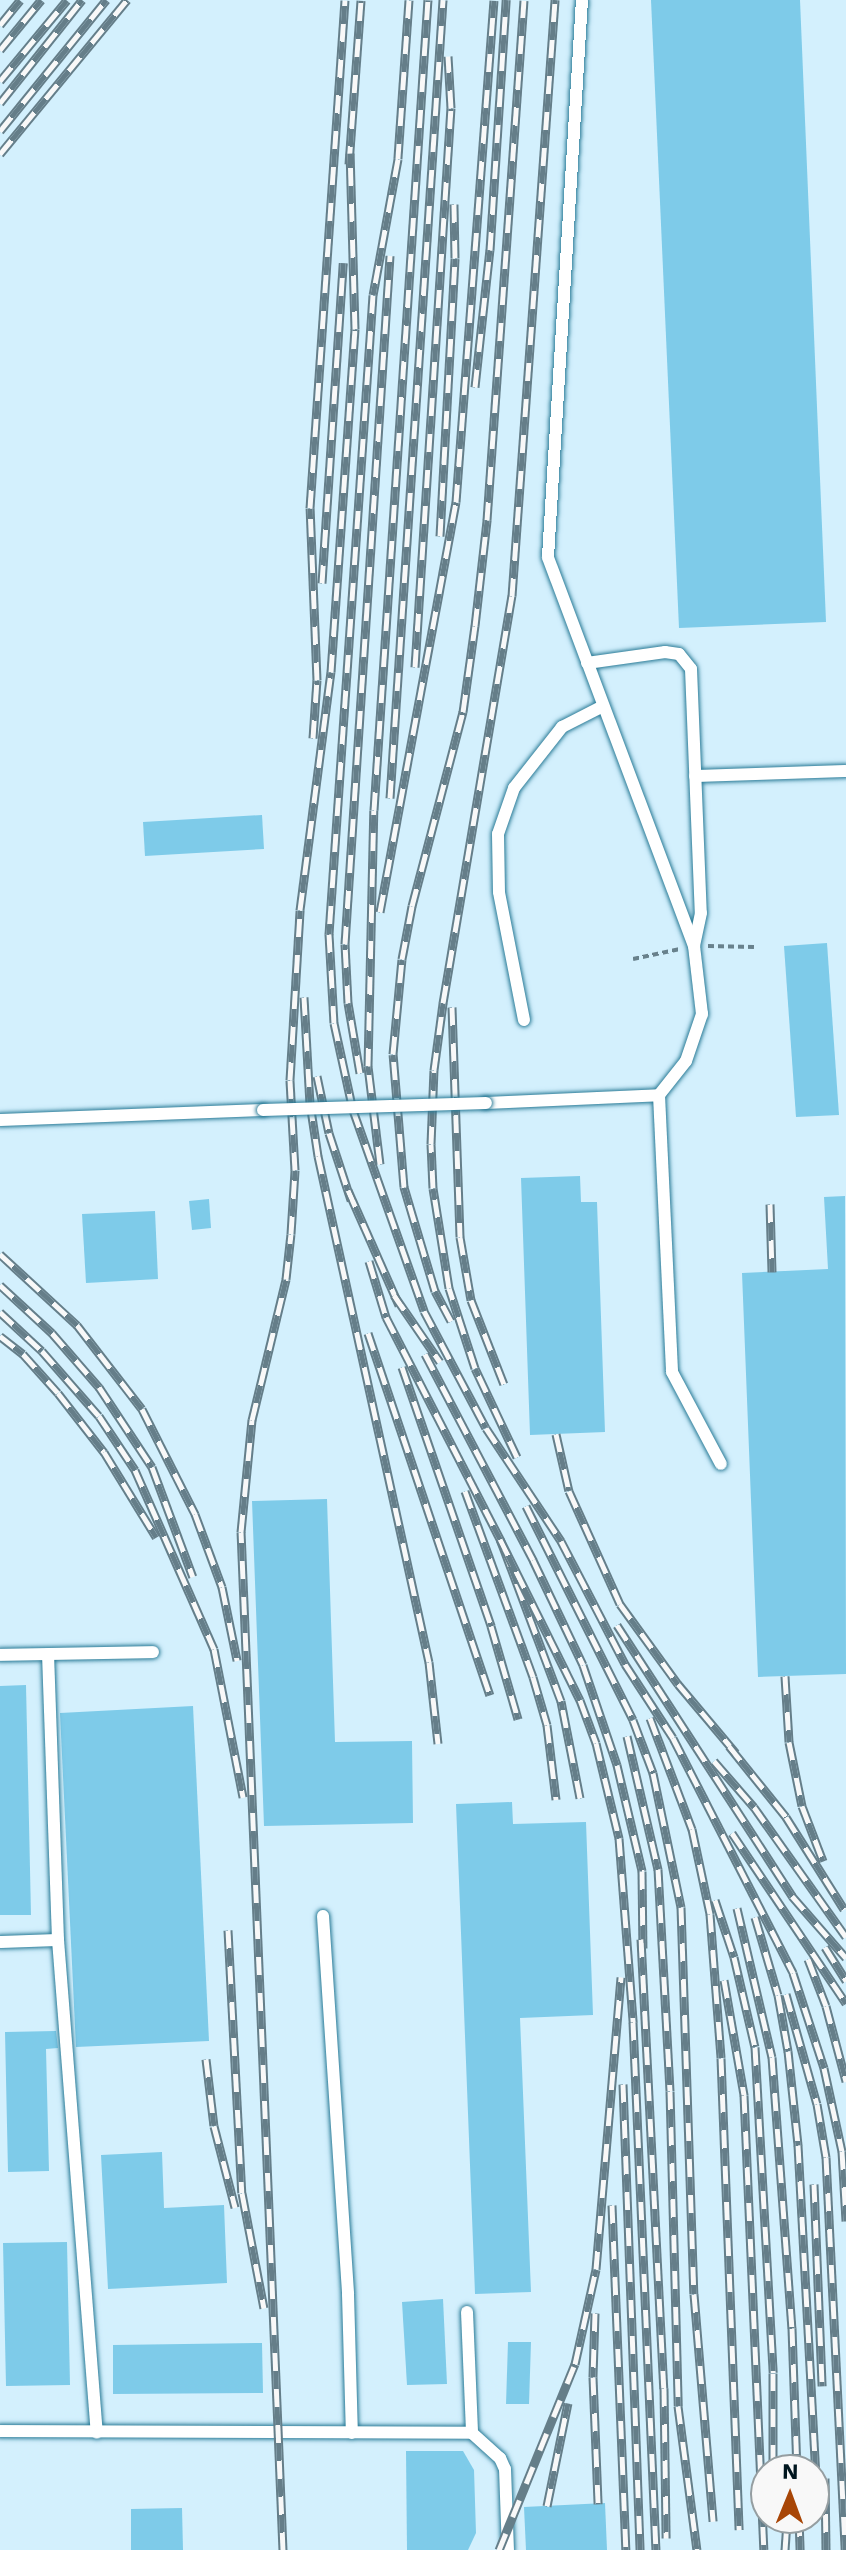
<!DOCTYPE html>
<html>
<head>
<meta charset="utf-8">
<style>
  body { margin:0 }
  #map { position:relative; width:846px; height:2550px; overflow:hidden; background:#d3f0fd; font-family:"Work Sans",sans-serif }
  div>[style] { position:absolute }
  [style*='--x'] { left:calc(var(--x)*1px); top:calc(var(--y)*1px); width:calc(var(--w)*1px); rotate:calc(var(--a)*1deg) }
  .building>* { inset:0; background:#7ecbe9 }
  .path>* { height:4px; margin-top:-2px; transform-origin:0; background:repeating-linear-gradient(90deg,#68818c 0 6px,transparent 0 10px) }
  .roads { filter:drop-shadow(0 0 2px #2a7b97) drop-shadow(0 0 2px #2a7b97) }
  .lane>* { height:12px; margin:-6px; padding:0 6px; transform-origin:6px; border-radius:6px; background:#fff }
  .rail>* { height:9px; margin-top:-4.5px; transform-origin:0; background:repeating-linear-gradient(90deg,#f8f8f8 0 18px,#657e89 0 36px); box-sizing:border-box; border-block:2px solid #657e89 }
  .bridges { filter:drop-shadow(0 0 2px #2a7b97) drop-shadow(0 0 2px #2a7b97) }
  .lane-bridge>* { height:12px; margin:-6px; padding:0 6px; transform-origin:6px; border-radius:6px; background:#fff }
  span { translate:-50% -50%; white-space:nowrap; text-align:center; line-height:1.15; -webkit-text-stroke:6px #f8f8f8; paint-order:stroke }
  .north { position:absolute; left:750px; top:2454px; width:80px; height:80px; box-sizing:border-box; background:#f8f8f8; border:2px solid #959ea1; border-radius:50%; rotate:1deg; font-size:22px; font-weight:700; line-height:32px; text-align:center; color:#00161f }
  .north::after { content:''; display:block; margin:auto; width:28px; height:36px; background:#a84607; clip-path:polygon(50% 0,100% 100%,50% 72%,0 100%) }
</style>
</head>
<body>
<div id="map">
  <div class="building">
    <i style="clip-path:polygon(651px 0,800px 0,826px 622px,679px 628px)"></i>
    <i style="clip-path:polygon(262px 815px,264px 849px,145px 856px,143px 822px)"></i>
    <i style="clip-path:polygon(827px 943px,839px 1115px,796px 1117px,784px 946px)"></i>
    <i style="clip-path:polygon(580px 1176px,581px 1202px,597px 1202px,605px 1432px,530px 1435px,521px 1178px)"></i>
    <i style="clip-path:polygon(845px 1196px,846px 1674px,758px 1677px,742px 1273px,828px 1269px,824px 1197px)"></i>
    <i style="clip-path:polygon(209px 1199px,211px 1228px,192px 1230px,189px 1201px)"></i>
    <i style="clip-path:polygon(155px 1211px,158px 1279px,86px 1283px,82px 1214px)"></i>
    <i style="clip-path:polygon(327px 1499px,335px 1742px,412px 1741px,413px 1823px,264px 1826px,252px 1501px)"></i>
    <i style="clip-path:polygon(26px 1685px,31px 1915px,0 1915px,0 1686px)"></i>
    <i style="clip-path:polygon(193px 1706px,209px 2041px,76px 2047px,60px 1713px)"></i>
    <i style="clip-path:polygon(512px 1802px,513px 1824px,586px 1822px,593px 2015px,520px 2018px,531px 2292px,475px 2294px,456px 1804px)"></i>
    <i style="clip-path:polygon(56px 2031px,58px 2048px,46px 2049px,49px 2171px,8px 2172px,5px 2032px)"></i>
    <i style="clip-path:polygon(162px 2152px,164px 2208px,224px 2205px,227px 2283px,108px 2289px,101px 2155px)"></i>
    <i style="clip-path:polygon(67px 2242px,70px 2385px,6px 2386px,3px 2243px)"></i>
    <i style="clip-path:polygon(443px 2299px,447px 2384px,407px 2385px,402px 2302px)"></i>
    <i style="clip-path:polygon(508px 2342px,531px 2342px,529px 2404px,506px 2404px)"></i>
    <i style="clip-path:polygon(262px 2343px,263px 2393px,113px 2394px,113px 2345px)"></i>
    <i style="clip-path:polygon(406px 2451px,463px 2451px,474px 2470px,476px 2533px,468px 2550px,407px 2550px)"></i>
    <i style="clip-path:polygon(605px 2503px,607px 2550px,526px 2550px,524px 2507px)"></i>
    <i style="clip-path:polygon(182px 2508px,183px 2550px,131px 2550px,131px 2509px)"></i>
  </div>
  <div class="path">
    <i style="--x:708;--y:946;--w:46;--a:1.2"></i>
    <i style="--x:633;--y:959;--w:48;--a:-12"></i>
  </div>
  <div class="roads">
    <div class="lane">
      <i style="--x:587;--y:663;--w:79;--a:-8"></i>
      <i style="--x:665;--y:652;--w:14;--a:8"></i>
      <i style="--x:679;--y:654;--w:19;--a:51"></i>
      <i style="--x:691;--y:669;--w:244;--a:87.7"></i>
      <i style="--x:701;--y:913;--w:33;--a:102"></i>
      <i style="--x:695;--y:776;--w:151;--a:-1.9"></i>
      <i style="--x:524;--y:1020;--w:130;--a:-101.1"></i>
      <i style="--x:499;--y:892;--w:58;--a:-91"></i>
      <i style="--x:498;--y:834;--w:49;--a:-70.8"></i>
      <i style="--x:514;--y:788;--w:78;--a:-51.8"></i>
      <i style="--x:562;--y:727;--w:46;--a:-27.1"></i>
      <i style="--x:659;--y:1095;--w:277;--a:87.3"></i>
      <i style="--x:672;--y:1372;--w:104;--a:62"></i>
      <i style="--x:486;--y:1103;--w:173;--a:-2.6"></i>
      <i style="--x:659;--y:1095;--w:43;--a:-51.5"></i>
      <i style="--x:686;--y:1061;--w:50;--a:-71.2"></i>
      <i style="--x:702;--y:1014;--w:68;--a:-96.7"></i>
      <i style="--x:694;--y:946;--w:415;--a:-110.6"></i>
      <i style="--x:548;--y:557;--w:558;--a:-86.51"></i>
      <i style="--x:0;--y:1120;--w:263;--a:-2.2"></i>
      <i style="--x:0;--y:1655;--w:153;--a:-1.1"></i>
      <i style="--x:323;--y:1916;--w:379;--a:86.2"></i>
      <i style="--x:348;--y:2294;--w:139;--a:88.4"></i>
      <i style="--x:58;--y:1940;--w:494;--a:85.5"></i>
      <i style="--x:0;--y:1942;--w:58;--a:-2"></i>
      <i style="--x:58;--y:1940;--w:286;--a:-92"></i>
      <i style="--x:467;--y:2312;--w:121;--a:87.6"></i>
      <i style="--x:0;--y:2431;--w:472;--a:0.2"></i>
      <i style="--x:472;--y:2433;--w:38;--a:42"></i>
      <i style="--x:500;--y:2458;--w:12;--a:66"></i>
      <i style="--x:505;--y:2469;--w:81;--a:87.9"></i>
    </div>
  </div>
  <div class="rail">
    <i style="--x:409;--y:0;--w:159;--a:94"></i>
    <i style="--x:398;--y:159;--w:138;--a:100.4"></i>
    <i style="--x:373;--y:295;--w:641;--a:93.94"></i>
    <i style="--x:329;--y:934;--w:89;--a:86.8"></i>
    <i style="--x:334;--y:1023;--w:89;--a:77.7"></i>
    <i style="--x:353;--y:1110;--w:213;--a:70.5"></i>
    <i style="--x:424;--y:1311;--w:132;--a:62.1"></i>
    <i style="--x:486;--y:1428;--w:136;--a:56.4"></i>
    <i style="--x:561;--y:1541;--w:139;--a:62.5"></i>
    <i style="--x:625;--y:1664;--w:88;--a:57"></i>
    <i style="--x:673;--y:1738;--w:264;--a:62.9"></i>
    <i style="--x:793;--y:1973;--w:100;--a:71.9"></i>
    <i style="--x:824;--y:2068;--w:85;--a:77.8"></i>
    <i style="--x:842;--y:2151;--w:70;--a:86.7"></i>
    <i style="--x:0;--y:25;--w:32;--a:-51"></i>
    <i style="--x:0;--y:50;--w:65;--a:-50.6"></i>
    <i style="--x:0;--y:81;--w:105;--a:-50.4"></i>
    <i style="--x:0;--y:103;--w:132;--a:-51.5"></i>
    <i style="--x:0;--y:131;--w:169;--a:-51"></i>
    <i style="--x:0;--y:154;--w:200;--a:-50.5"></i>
    <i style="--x:349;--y:164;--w:164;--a:-85.8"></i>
    <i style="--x:475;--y:387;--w:138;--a:-83.8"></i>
    <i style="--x:490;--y:250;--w:251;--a:-86.3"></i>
    <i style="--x:440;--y:536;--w:278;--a:-86.9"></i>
    <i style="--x:455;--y:258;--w:54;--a:-91.1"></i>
    <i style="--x:322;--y:583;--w:321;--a:-86.2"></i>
    <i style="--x:415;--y:667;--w:560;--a:-86.32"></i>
    <i style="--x:451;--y:108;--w:52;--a:-93.3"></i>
    <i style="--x:313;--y:738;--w:58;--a:-86.1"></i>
    <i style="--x:317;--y:680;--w:172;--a:-92.3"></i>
    <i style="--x:310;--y:508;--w:509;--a:-86.06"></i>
    <i style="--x:390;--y:798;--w:800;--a:-86.2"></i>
    <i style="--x:380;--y:912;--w:417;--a:-79.5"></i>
    <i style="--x:456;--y:502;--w:503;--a:-85.67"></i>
    <i style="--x:304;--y:997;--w:106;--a:86.8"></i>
    <i style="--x:310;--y:1103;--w:54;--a:81.4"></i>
    <i style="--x:318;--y:1156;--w:518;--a:77.63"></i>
    <i style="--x:429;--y:1662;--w:82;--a:83.7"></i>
    <i style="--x:452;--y:1007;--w:230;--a:88"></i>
    <i style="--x:460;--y:1237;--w:64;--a:80.1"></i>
    <i style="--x:471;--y:1300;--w:90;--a:68.6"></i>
    <i style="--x:360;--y:1073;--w:71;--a:-99.7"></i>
    <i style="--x:348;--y:1003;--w:59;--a:-92.9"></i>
    <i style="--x:345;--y:944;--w:690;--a:-86.26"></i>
    <i style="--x:317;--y:1076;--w:58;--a:78.1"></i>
    <i style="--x:329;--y:1133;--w:71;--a:71.8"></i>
    <i style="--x:380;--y:1164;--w:99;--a:-97"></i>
    <i style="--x:368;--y:1066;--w:256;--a:-88.7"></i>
    <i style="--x:374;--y:810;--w:812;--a:-86.19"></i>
    <i style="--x:348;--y:1190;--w:126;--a:66.1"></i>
    <i style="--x:770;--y:1204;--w:68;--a:88.3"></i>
    <i style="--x:0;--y:1254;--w:105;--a:42.7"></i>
    <i style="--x:77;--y:1325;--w:106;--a:52.3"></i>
    <i style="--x:142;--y:1409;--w:118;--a:63.2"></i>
    <i style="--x:195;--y:1514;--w:78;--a:69.7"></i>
    <i style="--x:222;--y:1587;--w:75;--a:78.4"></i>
    <i style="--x:369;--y:1261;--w:59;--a:73.1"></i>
    <i style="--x:386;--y:1317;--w:250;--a:62.8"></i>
    <i style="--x:0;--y:1285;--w:71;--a:42.7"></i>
    <i style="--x:52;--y:1333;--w:72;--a:49"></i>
    <i style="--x:99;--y:1387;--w:96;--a:56.5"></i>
    <i style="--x:152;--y:1467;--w:117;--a:69.6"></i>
    <i style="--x:394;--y:1295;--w:81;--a:55.5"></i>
    <i style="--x:0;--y:1312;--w:57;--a:42.9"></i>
    <i style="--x:42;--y:1351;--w:86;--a:48.8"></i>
    <i style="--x:99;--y:1416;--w:65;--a:56.3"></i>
    <i style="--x:135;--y:1470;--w:196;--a:66.2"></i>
    <i style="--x:214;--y:1649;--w:151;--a:78.9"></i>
    <i style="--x:451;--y:1321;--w:34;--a:-118"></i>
    <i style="--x:435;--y:1291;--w:109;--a:-106.6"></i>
    <i style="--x:404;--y:1187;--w:133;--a:-94.7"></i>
    <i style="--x:393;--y:1054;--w:95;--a:-84.6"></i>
    <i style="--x:402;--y:959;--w:54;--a:-79.3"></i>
    <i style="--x:412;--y:906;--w:201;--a:-75.3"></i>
    <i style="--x:463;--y:712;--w:87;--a:-82.1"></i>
    <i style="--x:475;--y:626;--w:107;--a:-83.5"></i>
    <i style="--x:487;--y:520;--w:521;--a:-85.93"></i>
    <i style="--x:368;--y:1333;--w:382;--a:71.4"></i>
    <i style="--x:0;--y:1336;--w:29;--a:38"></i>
    <i style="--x:23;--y:1354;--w:52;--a:48.1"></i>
    <i style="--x:58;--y:1393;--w:75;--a:52.1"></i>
    <i style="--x:104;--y:1452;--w:100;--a:58.5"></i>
    <i style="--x:425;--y:1354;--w:233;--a:62.3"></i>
    <i style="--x:533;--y:1560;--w:116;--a:64.5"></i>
    <i style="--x:583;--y:1665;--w:106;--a:71.2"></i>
    <i style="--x:617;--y:1765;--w:109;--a:76.7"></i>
    <i style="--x:642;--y:1871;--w:77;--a:89.3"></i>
    <i style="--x:402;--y:1367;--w:274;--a:71"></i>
    <i style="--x:491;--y:1626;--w:97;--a:73.8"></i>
    <i style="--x:556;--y:1434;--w:58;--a:77.2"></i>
    <i style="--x:569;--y:1491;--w:124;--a:65.7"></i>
    <i style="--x:620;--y:1604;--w:99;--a:54.1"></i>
    <i style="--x:678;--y:1684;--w:90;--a:50"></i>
    <i style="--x:517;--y:1457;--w:98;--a:-115.3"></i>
    <i style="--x:475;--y:1368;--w:84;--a:-108"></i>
    <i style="--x:449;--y:1288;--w:101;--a:-99.1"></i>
    <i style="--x:433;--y:1188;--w:44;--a:-92.6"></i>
    <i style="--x:431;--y:1144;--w:74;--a:-87.7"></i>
    <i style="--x:434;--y:1070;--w:68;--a:-82.3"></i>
    <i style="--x:443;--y:1003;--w:413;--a:-80.4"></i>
    <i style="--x:512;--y:596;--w:598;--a:-85.87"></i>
    <i style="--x:465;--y:1491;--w:198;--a:69.9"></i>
    <i style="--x:533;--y:1677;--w:50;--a:73.7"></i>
    <i style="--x:547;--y:1725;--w:75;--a:83.1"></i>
    <i style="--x:526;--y:1506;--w:239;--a:63.4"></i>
    <i style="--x:633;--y:1720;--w:57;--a:69.3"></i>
    <i style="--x:653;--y:1773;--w:137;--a:78.2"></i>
    <i style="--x:681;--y:1907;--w:387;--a:88.1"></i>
    <i style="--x:694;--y:2294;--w:228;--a:85.2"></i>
    <i style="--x:617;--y:1625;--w:323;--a:57.1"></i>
    <i style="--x:792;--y:1896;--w:82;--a:48.9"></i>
    <i style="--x:785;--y:1676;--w:66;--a:86.5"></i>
    <i style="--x:789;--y:1742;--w:65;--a:78.5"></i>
    <i style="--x:802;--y:1806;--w:59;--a:69.1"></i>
    <i style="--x:650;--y:1718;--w:119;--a:69.3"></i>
    <i style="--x:692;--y:1829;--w:87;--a:78"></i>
    <i style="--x:710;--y:1914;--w:144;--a:85.6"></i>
    <i style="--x:721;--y:2058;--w:472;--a:87.8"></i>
    <i style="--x:627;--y:1736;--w:137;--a:76.9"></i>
    <i style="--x:658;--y:1869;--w:222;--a:86.9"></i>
    <i style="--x:670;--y:2091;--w:315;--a:88.5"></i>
    <i style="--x:678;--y:2406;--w:145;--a:82.5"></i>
    <i style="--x:729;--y:1746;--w:91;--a:51.2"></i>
    <i style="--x:786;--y:1817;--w:109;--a:57.8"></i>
    <i style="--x:714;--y:1761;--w:61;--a:49"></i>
    <i style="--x:754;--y:1807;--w:159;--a:54.7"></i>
    <i style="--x:580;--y:1798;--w:99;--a:-101.1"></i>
    <i style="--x:561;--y:1701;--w:173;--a:-110.6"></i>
    <i style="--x:500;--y:1539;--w:180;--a:63.6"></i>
    <i style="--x:580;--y:1700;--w:46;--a:69.6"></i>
    <i style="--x:596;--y:1743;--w:98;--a:76.4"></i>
    <i style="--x:619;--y:1838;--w:185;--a:85.6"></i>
    <i style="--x:633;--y:2022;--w:529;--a:87.51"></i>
    <i style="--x:732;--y:1833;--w:205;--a:56.2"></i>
    <i style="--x:715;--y:1900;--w:60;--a:71.6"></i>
    <i style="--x:734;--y:1957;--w:92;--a:76.9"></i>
    <i style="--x:755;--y:2047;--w:326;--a:86.8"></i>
    <i style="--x:773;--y:2373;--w:97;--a:90"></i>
    <i style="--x:737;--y:1908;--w:153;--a:76.8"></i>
    <i style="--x:772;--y:2057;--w:272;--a:85.8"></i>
    <i style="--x:792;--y:2328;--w:142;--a:88"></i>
    <i style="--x:755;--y:1917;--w:81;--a:73.6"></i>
    <i style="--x:778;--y:1995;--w:57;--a:79.9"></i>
    <i style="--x:788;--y:2051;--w:95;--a:83.9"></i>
    <i style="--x:798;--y:2145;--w:348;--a:86.9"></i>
    <i style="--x:228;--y:1930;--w:263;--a:87"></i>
    <i style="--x:242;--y:2193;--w:117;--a:79.2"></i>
    <i style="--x:641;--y:1939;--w:450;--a:87.1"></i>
    <i style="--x:664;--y:2388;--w:150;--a:89.2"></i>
    <i style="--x:825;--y:1947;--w:40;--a:58"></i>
    <i style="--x:808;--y:1959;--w:50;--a:69"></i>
    <i style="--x:826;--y:2006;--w:78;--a:75.1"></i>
    <i style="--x:724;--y:1980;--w:117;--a:80.1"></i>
    <i style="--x:744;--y:2095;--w:455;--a:87.5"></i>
    <i style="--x:786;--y:1994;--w:114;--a:74.3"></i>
    <i style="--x:817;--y:2104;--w:54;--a:80.4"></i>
    <i style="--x:826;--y:2157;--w:393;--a:87.2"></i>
    <i style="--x:206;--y:2059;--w:67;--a:83.2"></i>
    <i style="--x:214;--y:2126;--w:84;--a:75.5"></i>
    <i style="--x:623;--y:2084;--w:466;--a:87.9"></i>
    <i style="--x:814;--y:2184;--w:202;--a:87.7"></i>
    <i style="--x:612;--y:2205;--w:345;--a:87.7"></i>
    <i style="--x:595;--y:2313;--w:64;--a:91.8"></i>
    <i style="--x:593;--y:2377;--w:127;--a:87.7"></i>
    <i style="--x:825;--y:2478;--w:72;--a:89.2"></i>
    <i style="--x:547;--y:2506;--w:105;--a:-78.5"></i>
    <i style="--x:799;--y:2518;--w:32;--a:88"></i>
    <i style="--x:283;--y:2550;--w:1019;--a:-92.36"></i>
    <i style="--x:241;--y:1532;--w:113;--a:-84.4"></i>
    <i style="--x:252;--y:1420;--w:145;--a:-76.4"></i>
    <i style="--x:286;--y:1279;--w:45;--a:-83.7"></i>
    <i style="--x:291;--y:1234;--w:64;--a:-86.4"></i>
    <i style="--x:295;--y:1170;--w:90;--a:-93.2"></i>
    <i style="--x:290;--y:1080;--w:170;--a:-86.6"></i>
    <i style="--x:300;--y:910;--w:240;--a:-82.6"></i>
    <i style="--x:331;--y:672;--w:344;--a:-86"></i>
    <i style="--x:355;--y:329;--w:176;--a:-91.6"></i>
    <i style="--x:499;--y:2550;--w:201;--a:-67.8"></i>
    <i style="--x:575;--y:2364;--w:97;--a:-77.5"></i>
    <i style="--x:596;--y:2269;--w:293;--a:-85.1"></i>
    <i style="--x:785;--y:2550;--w:32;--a:-86"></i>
  </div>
  <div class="bridges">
    <div class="lane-bridge">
      <i style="--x:263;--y:1110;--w:223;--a:-1.8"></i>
    </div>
  </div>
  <div class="north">N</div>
</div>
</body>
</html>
